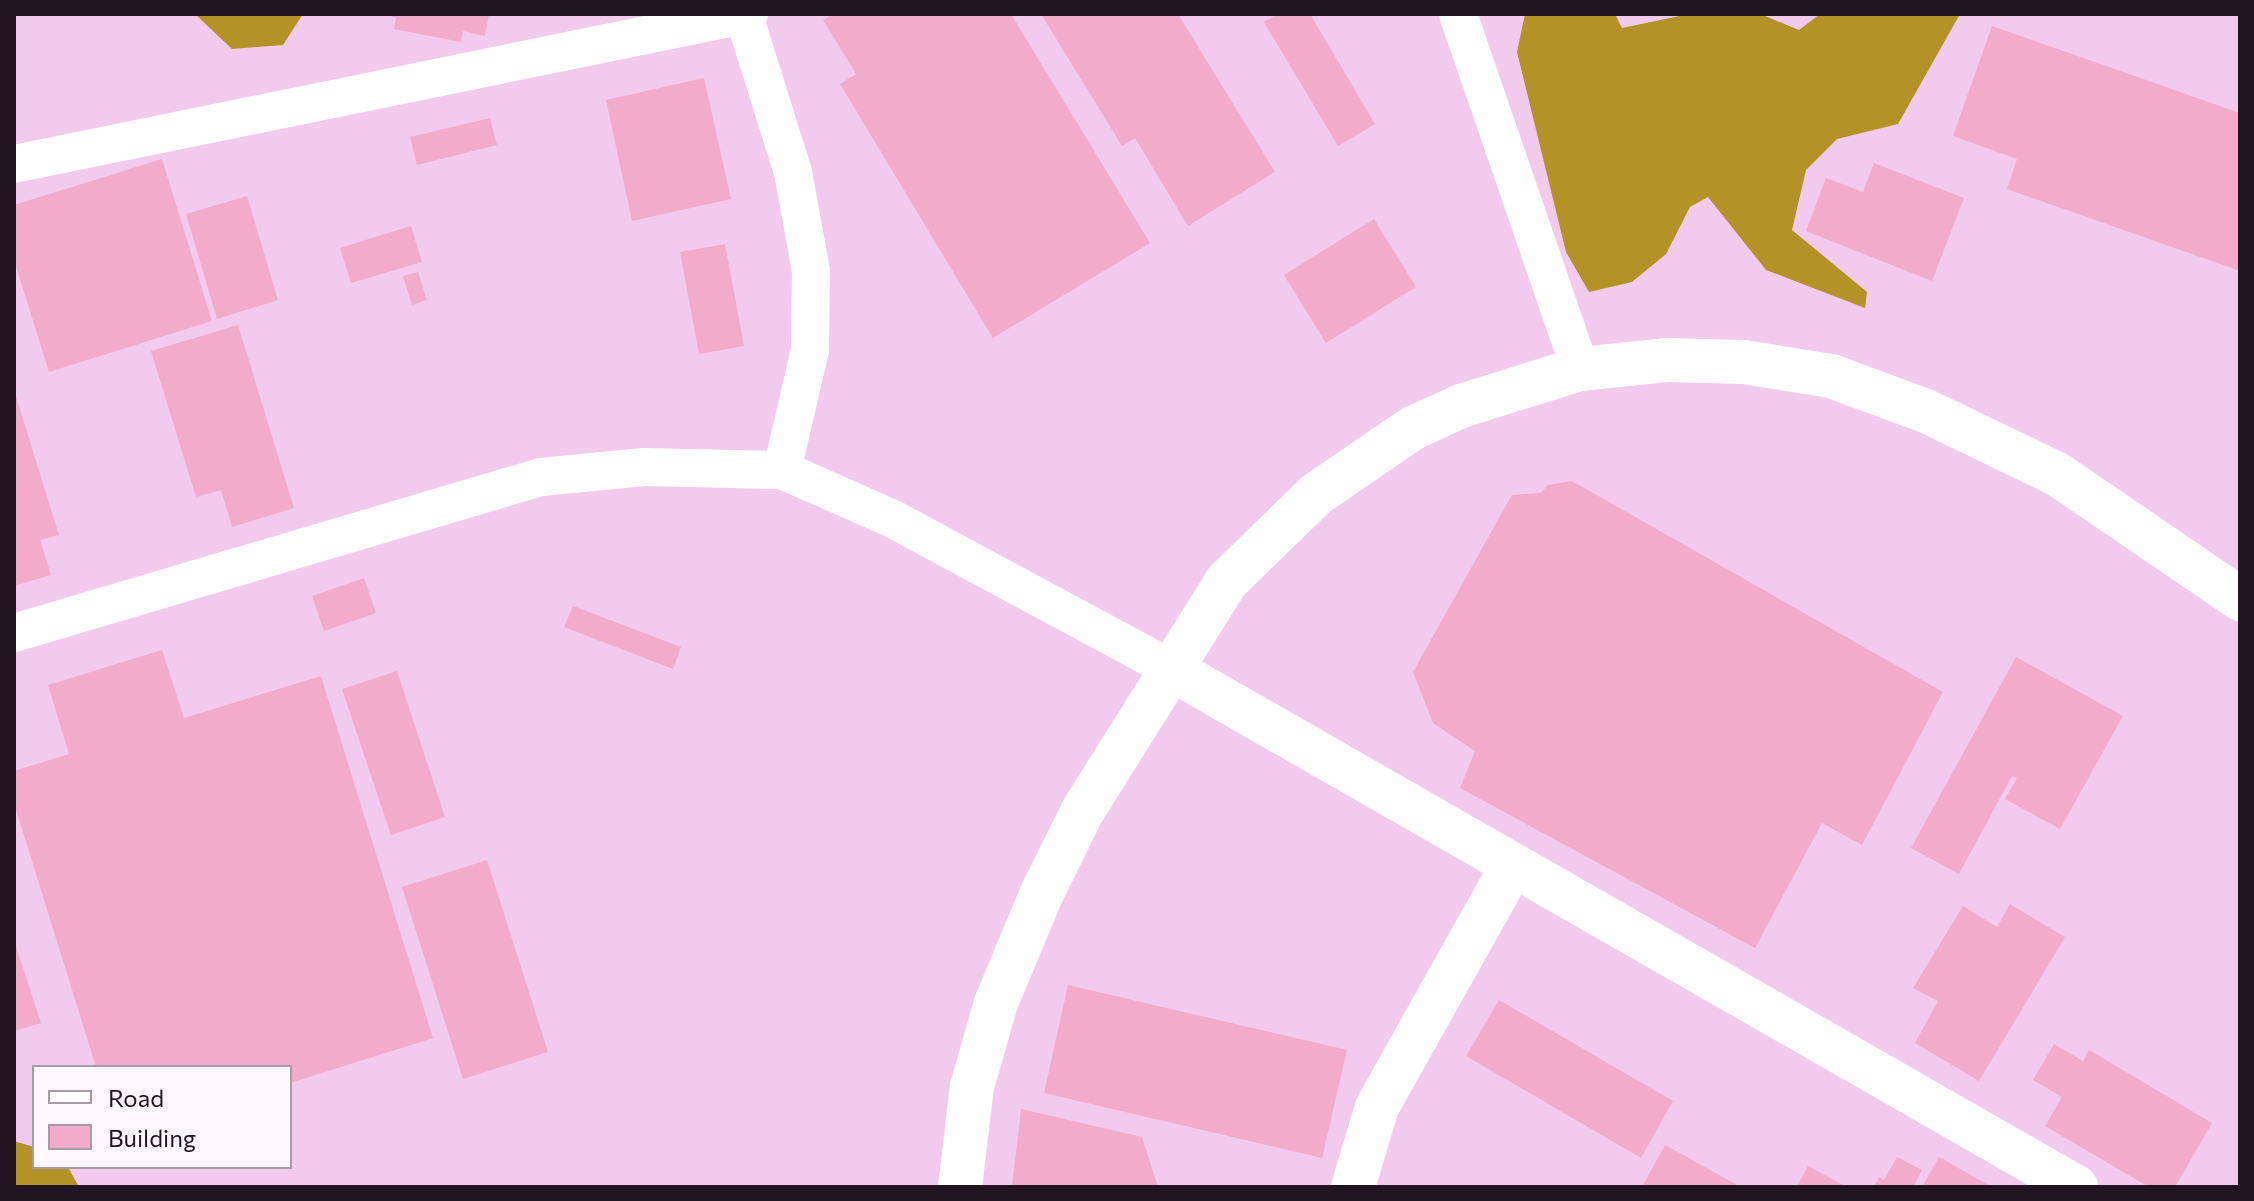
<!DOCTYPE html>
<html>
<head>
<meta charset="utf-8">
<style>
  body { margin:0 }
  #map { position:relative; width:2254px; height:1201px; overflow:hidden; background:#f2caed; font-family:Commissioner,sans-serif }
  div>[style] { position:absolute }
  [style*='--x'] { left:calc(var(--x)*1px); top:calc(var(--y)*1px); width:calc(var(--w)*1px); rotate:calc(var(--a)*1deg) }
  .forest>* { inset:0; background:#b39228 }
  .building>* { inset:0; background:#f2abcb }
  .street>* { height:38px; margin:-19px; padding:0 19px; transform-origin:19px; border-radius:19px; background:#fff }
  .secondary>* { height:44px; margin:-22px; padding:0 22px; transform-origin:22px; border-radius:22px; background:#fff }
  span { translate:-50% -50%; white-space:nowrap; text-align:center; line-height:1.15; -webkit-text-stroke:6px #fff7fe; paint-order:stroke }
  .frame { position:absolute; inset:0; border:16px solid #21131f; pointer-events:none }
  .legend { position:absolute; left:32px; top:1065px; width:260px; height:104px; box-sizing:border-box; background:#fff7fe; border:2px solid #a69ca5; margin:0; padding:10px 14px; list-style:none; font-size:24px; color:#21131f }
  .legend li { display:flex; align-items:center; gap:16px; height:40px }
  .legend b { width:40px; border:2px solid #a69ca5 }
</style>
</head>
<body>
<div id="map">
  <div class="forest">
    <i style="clip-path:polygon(195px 14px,303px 14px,283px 45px,232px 49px)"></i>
    <i style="clip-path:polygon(1525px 14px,1615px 14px,1622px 28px,1689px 14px,1765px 16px,1799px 30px,1820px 14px,1960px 14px,1898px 124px,1837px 139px,1806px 170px,1792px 230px,1867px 292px,1865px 308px,1766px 270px,1708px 197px,1690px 207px,1666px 254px,1632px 282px,1589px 292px,1566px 252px,1517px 52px)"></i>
    <i style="clip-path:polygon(14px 1141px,34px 1147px,34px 1167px,68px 1167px,79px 1187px,14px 1187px)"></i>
  </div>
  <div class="building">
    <i style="clip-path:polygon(386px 14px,489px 14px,485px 36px,463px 31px,461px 42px,394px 29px,396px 18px)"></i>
    <i style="clip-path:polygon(833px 14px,1011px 14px,1150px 243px,993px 338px,840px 84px,856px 74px,823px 20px)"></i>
    <i style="clip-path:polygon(1041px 14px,1178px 14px,1275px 172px,1188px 226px,1135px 138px,1122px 146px)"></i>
    <i style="clip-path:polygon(1278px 14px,1310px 14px,1375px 124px,1338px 146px,1264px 22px)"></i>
    <i style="clip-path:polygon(1992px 26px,2240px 113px,2240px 271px,2007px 189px,2017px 159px,1953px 136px)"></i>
    <i style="clip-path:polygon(704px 78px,731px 199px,632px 221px,606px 100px)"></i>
    <i style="clip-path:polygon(490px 118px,497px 145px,417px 165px,410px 137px)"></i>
    <i style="clip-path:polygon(162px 159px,212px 321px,49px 372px,14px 260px,14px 205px)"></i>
    <i style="clip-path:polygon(1874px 163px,1964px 198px,1932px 281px,1806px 231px,1826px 178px,1863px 192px)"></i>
    <i style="clip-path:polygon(247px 196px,278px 300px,217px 319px,186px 214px)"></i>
    <i style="clip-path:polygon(1374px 219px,1416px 287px,1326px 343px,1284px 275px)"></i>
    <i style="clip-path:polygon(411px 226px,422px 262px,351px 283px,340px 248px)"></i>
    <i style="clip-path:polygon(725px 244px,744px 346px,699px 354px,680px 252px)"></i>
    <i style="clip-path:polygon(418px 272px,427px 300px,412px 305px,403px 276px)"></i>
    <i style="clip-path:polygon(238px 325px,294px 508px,232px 527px,221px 490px,196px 497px,151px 351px)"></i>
    <i style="clip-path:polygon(14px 390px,59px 535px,40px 540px,51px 575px,14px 586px)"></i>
    <i style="clip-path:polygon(1572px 481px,1943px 692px,1862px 845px,1822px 823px,1755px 948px,1460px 788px,1475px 751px,1433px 723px,1413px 672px,1499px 518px,1512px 495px,1541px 493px,1548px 485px)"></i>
    <i style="clip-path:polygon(364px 578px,376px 613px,324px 631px,312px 596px)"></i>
    <i style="clip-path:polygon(573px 606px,681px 647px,673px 669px,564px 627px)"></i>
    <i style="clip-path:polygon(162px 650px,184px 718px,321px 676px,433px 1038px,290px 1083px,290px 1067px,96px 1067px,14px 803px,14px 771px,69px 754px,48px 685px)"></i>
    <i style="clip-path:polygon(2016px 657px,2123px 716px,2060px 829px,2005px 799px,2017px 778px,2012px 776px,1959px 874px,1911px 848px)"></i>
    <i style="clip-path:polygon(397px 671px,445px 817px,391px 835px,342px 689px)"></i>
    <i style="clip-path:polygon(487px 860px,548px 1052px,463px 1079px,402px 887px)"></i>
    <i style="clip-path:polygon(2010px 904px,2065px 937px,1979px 1081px,1915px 1043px,1938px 1001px,1913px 988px,1963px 906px,1997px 927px)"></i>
    <i style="clip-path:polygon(14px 940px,41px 1023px,14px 1031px)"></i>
    <i style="clip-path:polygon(1068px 985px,1347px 1050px,1322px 1158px,1044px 1093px)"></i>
    <i style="clip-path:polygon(1499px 1000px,1673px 1101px,1641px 1158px,1466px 1056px)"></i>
    <i style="clip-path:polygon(2054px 1044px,2083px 1061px,2089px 1050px,2212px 1123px,2175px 1187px,2149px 1187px,2045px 1126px,2062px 1097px,2033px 1080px)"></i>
    <i style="clip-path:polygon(1021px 1109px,1142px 1137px,1158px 1187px,1012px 1187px)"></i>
    <i style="clip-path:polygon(1665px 1145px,1741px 1187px,1642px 1187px)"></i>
    <i style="clip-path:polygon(1897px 1157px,1922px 1170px,1913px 1187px,1874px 1187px,1879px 1177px,1884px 1180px)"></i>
    <i style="clip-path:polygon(1939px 1157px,1992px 1187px,1922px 1187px)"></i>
    <i style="clip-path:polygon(1808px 1166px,1847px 1187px,1797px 1187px)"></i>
  </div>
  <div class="street">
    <i style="--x:1458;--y:14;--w:375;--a:71"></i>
    <i style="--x:744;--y:16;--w:164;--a:72.6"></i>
    <i style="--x:793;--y:172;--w:101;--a:79.7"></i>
    <i style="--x:811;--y:271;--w:79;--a:90.7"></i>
    <i style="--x:810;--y:350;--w:123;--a:103.1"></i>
    <i style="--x:14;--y:164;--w:750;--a:-11.53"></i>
    <i style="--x:14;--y:633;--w:550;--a:-16.49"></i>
    <i style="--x:541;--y:477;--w:104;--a:-5.5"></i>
    <i style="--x:645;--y:467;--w:137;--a:1.3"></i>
    <i style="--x:782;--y:470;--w:121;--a:23.8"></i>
    <i style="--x:893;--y:519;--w:316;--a:28.3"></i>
  </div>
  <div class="secondary">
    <i style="--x:1171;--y:669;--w:1043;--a:29.79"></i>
    <i style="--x:960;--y:1187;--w:101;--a:-83.2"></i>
    <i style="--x:972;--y:1087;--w:87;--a:-74.1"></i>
    <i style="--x:996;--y:1003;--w:117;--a:-67.4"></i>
    <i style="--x:1041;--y:895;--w:93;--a:-63.7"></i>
    <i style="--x:1082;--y:812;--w:271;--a:-57.9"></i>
    <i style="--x:1226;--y:582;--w:124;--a:-44.3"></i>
    <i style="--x:1315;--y:495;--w:119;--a:-34.4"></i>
    <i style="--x:1413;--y:428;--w:53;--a:-24.6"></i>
    <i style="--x:1461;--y:406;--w:125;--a:-17.3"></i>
    <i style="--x:1580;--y:369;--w:87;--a:-5.9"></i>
    <i style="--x:1667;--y:360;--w:77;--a:1.5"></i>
    <i style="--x:1744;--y:362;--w:88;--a:9.1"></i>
    <i style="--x:1831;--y:376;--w:101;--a:20.2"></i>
    <i style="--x:1926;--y:411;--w:145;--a:25.7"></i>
    <i style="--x:2057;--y:474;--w:222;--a:34.3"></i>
    <i style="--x:1353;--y:1187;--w:84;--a:-73.3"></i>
    <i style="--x:1377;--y:1107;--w:274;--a:-60.7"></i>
  </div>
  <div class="frame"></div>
  <ul class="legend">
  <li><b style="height:10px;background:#fff"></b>Road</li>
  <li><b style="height:22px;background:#f2abcb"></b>Building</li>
  </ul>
</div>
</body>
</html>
